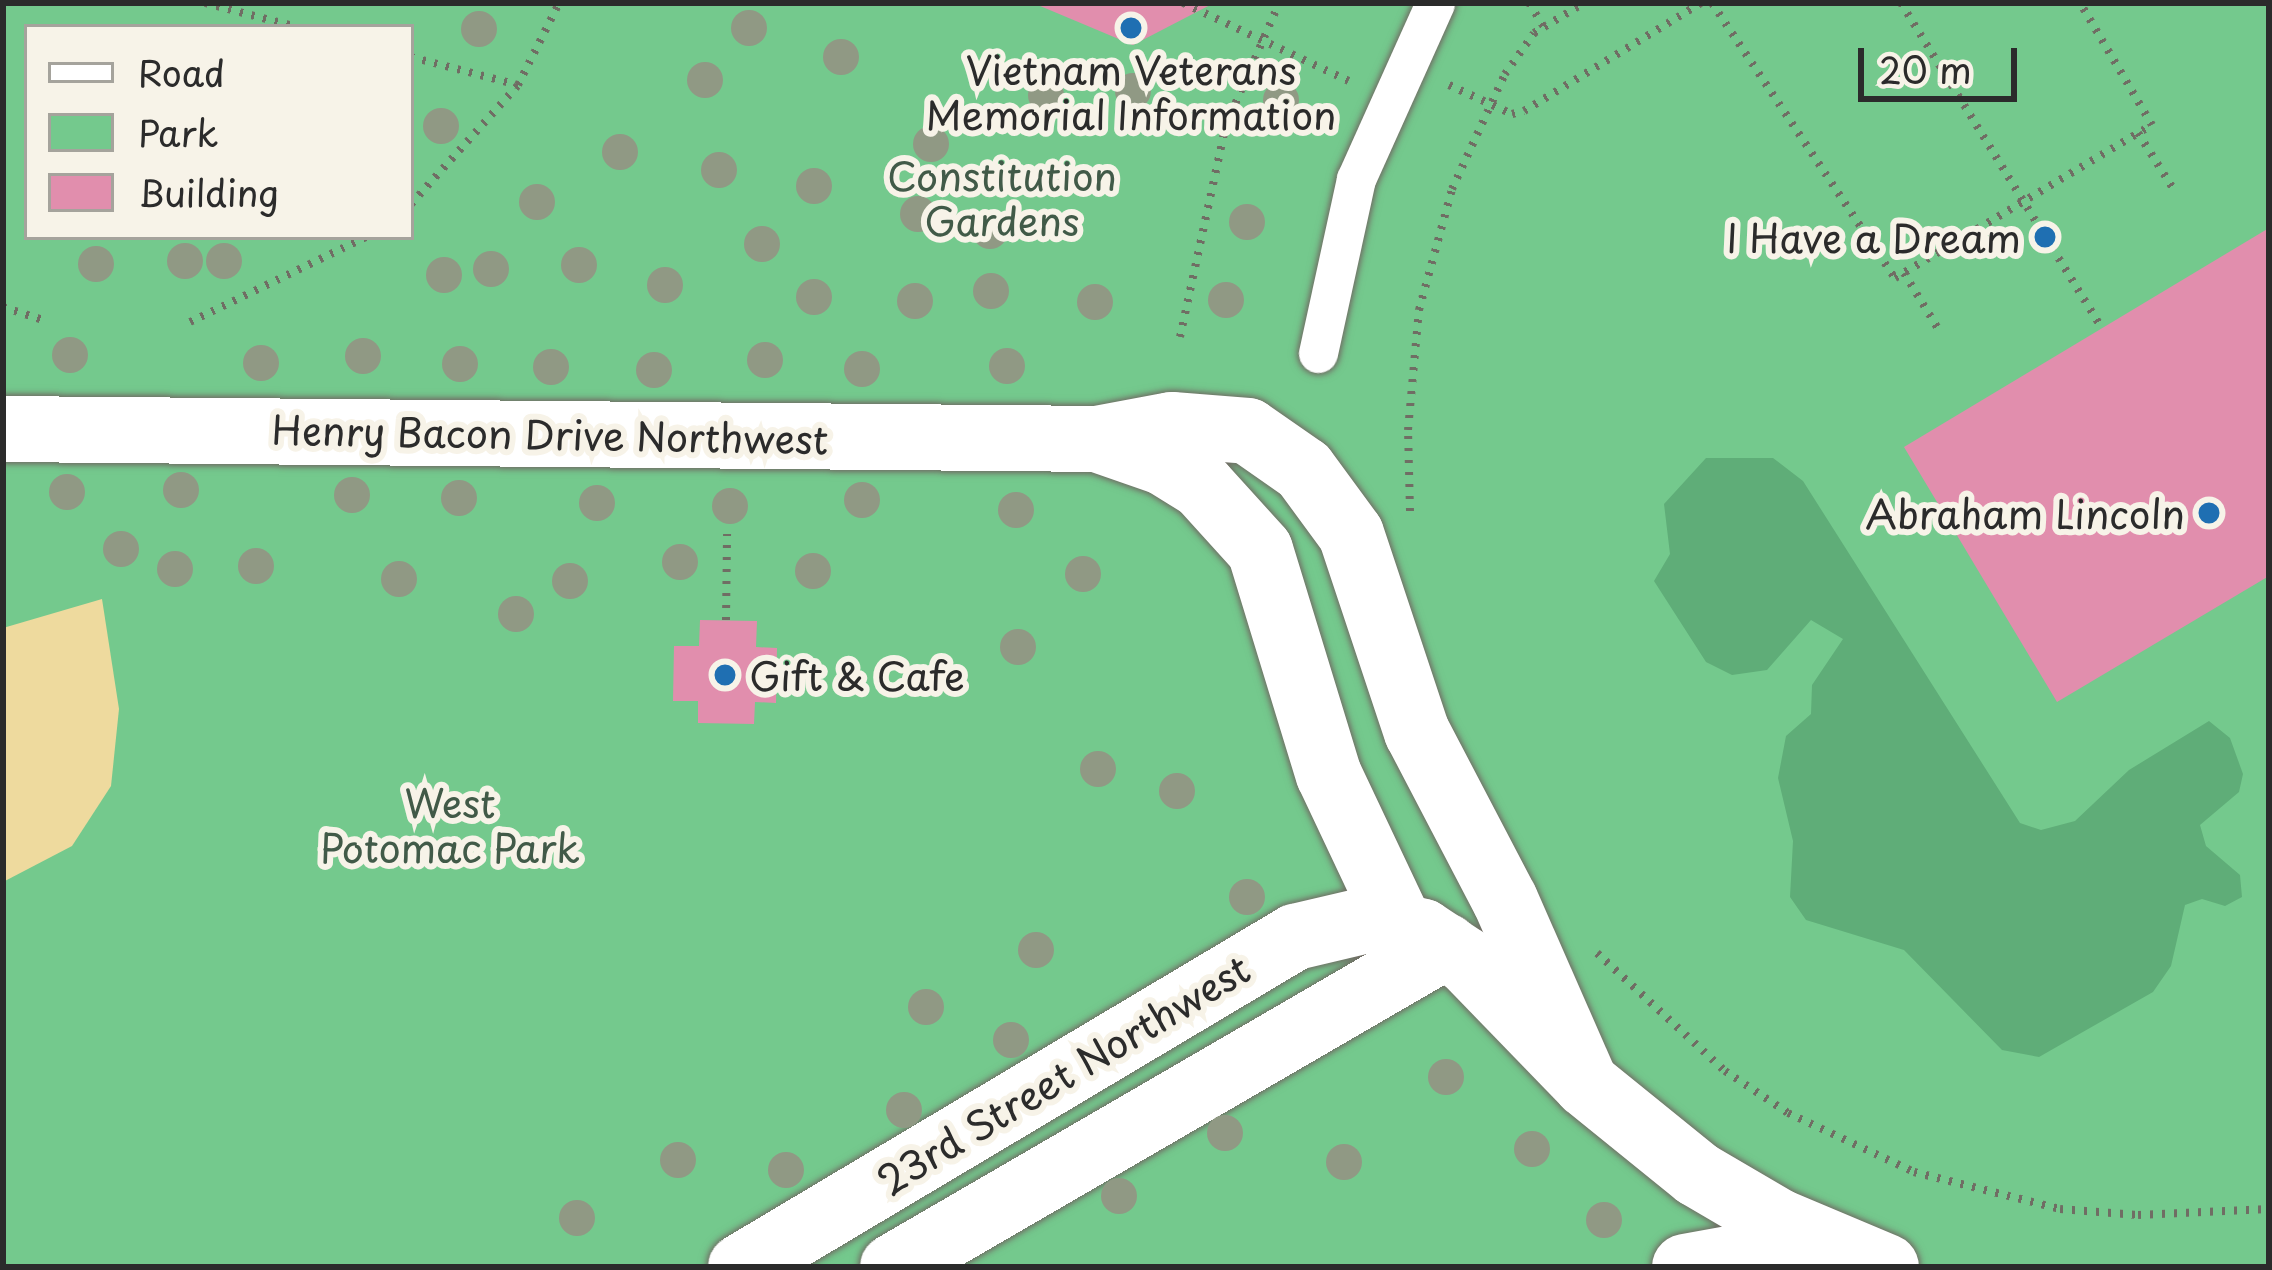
<!DOCTYPE html>
<html>
<head>
<meta charset="utf-8">
<style>
  body { margin:0 }
  #map { position:relative; width:2272px; height:1270px; overflow:hidden; background:#f0e7ce; font-family:"Playpen Sans",sans-serif }
  div>[style] { position:absolute }
  [style*='--x'] { left:calc(var(--x)*1px); top:calc(var(--y)*1px); width:calc(var(--w)*1px); rotate:calc(var(--a)*1deg) }
  .green>* { inset:0; background:#74c98d }
  .forest>* { inset:0; background:#5fad78 }
  .sand>* { inset:0; background:#eeda9e }
  .building>* { inset:0; background:#e18ead }
  .path>* { height:8px; margin-top:-4px; transform-origin:0; background:repeating-linear-gradient(90deg,#706d64 0 3px,transparent 0 12px) }
  .roads { filter:drop-shadow(0 0 3px #706d64) drop-shadow(0 0 3px #706d64) }
  .pedestrian>* { height:39px; margin:-19.5px; padding:0 19.5px; transform-origin:19.5px; border-radius:19.5px; background:#fff }
  .tertiary>* { height:66px; margin:-33px; padding:0 33px; transform-origin:33px; border-radius:33px; background:#fff }
  .primary>* { height:66px; margin:-33px; padding:0 33px; transform-origin:33px; border-radius:33px; background:#fff }
  .trees>* { width:36px; height:36px; margin:-18px; border-radius:50%; background:#909984 }
  .dots>* { width:33px; height:33px; translate:-50% -50%; box-sizing:border-box; border:6px solid #f7f3e8; border-radius:50% }
  span { translate:-50% -50%; white-space:nowrap; text-align:center; line-height:1.15; -webkit-text-stroke:12px #f7f3e8; paint-order:stroke }
  .poi-label { font-size:39px; color:#2b2b2b }
  .right { translate:-100% -50%; text-align:right }
  .left { translate:0 -50%; text-align:left }
  .park-label { font-size:39px; color:#415a48 }
  .street-label { font-size:39px; color:#2b2b2b }
  .frame { position:absolute; inset:0; border:6px solid #2b2b2b; pointer-events:none }
  .legend { position:absolute; left:24px; top:24px; width:390px; height:216px; box-sizing:border-box; background:#f7f3e8; border:3px solid #a5a39c; margin:0; padding:15px 21px; list-style:none; font-size:36px; color:#2b2b2b }
  .legend li { display:flex; align-items:center; gap:24px; height:60px }
  .legend b { width:60px; border:3px solid #a5a39c }
  .scale { position:absolute; left:1858px; top:48px; width:159px; height:54px; box-sizing:border-box; border:6px solid #2b2b2b; border-top:0; padding-left:15px; font-size:36px; line-height:42px; white-space:nowrap; color:#2b2b2b; -webkit-text-stroke:9px #f7f3e8; paint-order:stroke }
</style>
</head>
<body>
<div id="map">
  <div class="green">
    <i style="clip-path:polygon(evenodd,3px 3px,2269px 3px,2269px 1267px,3px 1267px,3px 3px,27px 27px,411px 27px,411px 237px,27px 237px,27px 27px)"></i>
  </div>
  <div class="forest">
    <i style="clip-path:polygon(1706px 458px,1773px 458px,1803px 481px,2020px 823px,2041px 830px,2075px 821px,2129px 770px,2209px 721px,2230px 738px,2243px 774px,2239px 792px,2200px 825px,2206px 846px,2240px 875px,2242px 897px,2225px 906px,2202px 899px,2185px 905px,2171px 966px,2153px 992px,2039px 1057px,2002px 1050px,1904px 950px,1806px 920px,1790px 897px,1793px 841px,1778px 778px,1786px 736px,1811px 714px,1812px 685px,1843px 639px,1811px 620px,1767px 670px,1732px 675px,1706px 662px,1654px 581px,1670px 554px,1664px 504px)"></i>
  </div>
  <div class="sand">
    <i style="clip-path:polygon(102px 599px,119px 709px,111px 786px,72px 846px,3px 882px,3px 628px)"></i>
  </div>
  <div class="building">
    <i style="clip-path:polygon(1033px 3px,1214px 3px,1133px 45px)"></i>
    <i style="clip-path:polygon(2269px 228px,2269px 576px,2057px 702px,1904px 447px)"></i>
    <i style="clip-path:polygon(700px 620px,757px 621px,756px 647px,777px 648px,776px 703px,755px 702px,754px 724px,698px 723px,698px 701px,673px 701px,674px 646px,699px 646px)"></i>
  </div>
  <div class="path">
    <i style="--x:205;--y:3;--w:95;--a:14.6"></i>
    <i style="--x:1183;--y:3;--w:183;--a:25.2"></i>
    <i style="--x:1529;--y:3;--w:28;--a:58"></i>
    <i style="--x:1712;--y:3;--w:330;--a:56.4"></i>
    <i style="--x:1895;--y:278;--w:299;--a:-30.8"></i>
    <i style="--x:2152;--y:125;--w:142;--a:-120.5"></i>
    <i style="--x:1901;--y:3;--w:383;--a:58.3"></i>
    <i style="--x:411;--y:57;--w:111;--a:14.7"></i>
    <i style="--x:1449;--y:85;--w:69;--a:24.7"></i>
    <i style="--x:1512;--y:114;--w:12;--a:-14"></i>
    <i style="--x:1524;--y:111;--w:207;--a:-31.4"></i>
    <i style="--x:2138;--y:133;--w:67;--a:57.7"></i>
    <i style="--x:411;--y:204;--w:160;--a:-48"></i>
    <i style="--x:518;--y:85;--w:92;--a:-63.4"></i>
    <i style="--x:1904;--y:273;--w:69;--a:58.6"></i>
    <i style="--x:3;--y:307;--w:40;--a:18"></i>
    <i style="--x:190;--y:322;--w:195;--a:-25.8"></i>
    <i style="--x:1180;--y:337;--w:217;--a:-77.8"></i>
    <i style="--x:1226;--y:125;--w:133;--a:-66.5"></i>
    <i style="--x:1410;--y:511;--w:81;--a:-91.4"></i>
    <i style="--x:1408;--y:430;--w:121;--a:-84.8"></i>
    <i style="--x:1419;--y:310;--w:125;--a:-74.7"></i>
    <i style="--x:1452;--y:189;--w:127;--a:-65.3"></i>
    <i style="--x:1505;--y:74;--w:50;--a:-54.7"></i>
    <i style="--x:1534;--y:33;--w:58;--a:-31"></i>
    <i style="--x:726;--y:620;--w:86;--a:-89.3"></i>
    <i style="--x:1597;--y:953;--w:174;--a:42.7"></i>
    <i style="--x:1725;--y:1071;--w:76;--a:33.7"></i>
    <i style="--x:1788;--y:1113;--w:139;--a:25.1"></i>
    <i style="--x:1914;--y:1172;--w:151;--a:14.2"></i>
    <i style="--x:2060;--y:1209;--w:78;--a:4.4"></i>
    <i style="--x:2138;--y:1215;--w:131;--a:-2.6"></i>
  </div>
  <div class="roads">
    <div class="pedestrian">
      <i style="--x:1318;--y:353;--w:178;--a:-77.7"></i>
      <i style="--x:1356;--y:179;--w:193;--a:-65.8"></i>
    </div>
    <div class="tertiary">
      <i style="--x:3;--y:429;--w:1094;--a:0.52"></i>
      <i style="--x:1097;--y:439;--w:76;--a:-10.6"></i>
      <i style="--x:1172;--y:425;--w:76;--a:4.5"></i>
      <i style="--x:1248;--y:431;--w:68;--a:34.9"></i>
      <i style="--x:1304;--y:470;--w:79;--a:53.7"></i>
      <i style="--x:1351;--y:534;--w:209;--a:71.6"></i>
      <i style="--x:1417;--y:732;--w:190;--a:62.4"></i>
      <i style="--x:1505;--y:900;--w:194;--a:66.3"></i>
      <i style="--x:1097;--y:439;--w:70;--a:19.2"></i>
      <i style="--x:1163;--y:462;--w:46;--a:31.6"></i>
      <i style="--x:1202;--y:486;--w:86;--a:47.8"></i>
      <i style="--x:1260;--y:550;--w:235;--a:73"></i>
      <i style="--x:1329;--y:775;--w:161;--a:64.7"></i>
    </div>
    <div class="primary">
      <i style="--x:741;--y:1267;--w:645;--a:-30.78"></i>
      <i style="--x:1295;--y:937;--w:79;--a:-13.2"></i>
      <i style="--x:1372;--y:919;--w:53;--a:14.3"></i>
      <i style="--x:1423;--y:932;--w:53;--a:33.4"></i>
      <i style="--x:1467;--y:961;--w:171;--a:45.9"></i>
      <i style="--x:1586;--y:1084;--w:143;--a:39"></i>
      <i style="--x:1697;--y:1174;--w:95;--a:30.3"></i>
      <i style="--x:1779;--y:1222;--w:116;--a:22.8"></i>
      <i style="--x:893;--y:1267;--w:639;--a:-30.13"></i>
      <i style="--x:1685;--y:1267;--w:139;--a:-10.3"></i>
    </div>
  </div>
  <div class="trees">
    <i style="left:749px;top:28px"></i>
    <i style="left:479px;top:29px"></i>
    <i style="left:841px;top:57px"></i>
    <i style="left:705px;top:80px"></i>
    <i style="left:1133px;top:91px"></i>
    <i style="left:1046px;top:95px"></i>
    <i style="left:1281px;top:100px"></i>
    <i style="left:441px;top:126px"></i>
    <i style="left:931px;top:144px"></i>
    <i style="left:620px;top:152px"></i>
    <i style="left:719px;top:170px"></i>
    <i style="left:814px;top:186px"></i>
    <i style="left:537px;top:202px"></i>
    <i style="left:918px;top:214px"></i>
    <i style="left:1247px;top:222px"></i>
    <i style="left:990px;top:231px"></i>
    <i style="left:762px;top:244px"></i>
    <i style="left:185px;top:261px"></i>
    <i style="left:224px;top:261px"></i>
    <i style="left:96px;top:264px"></i>
    <i style="left:579px;top:265px"></i>
    <i style="left:491px;top:269px"></i>
    <i style="left:444px;top:275px"></i>
    <i style="left:665px;top:285px"></i>
    <i style="left:991px;top:291px"></i>
    <i style="left:814px;top:297px"></i>
    <i style="left:1226px;top:300px"></i>
    <i style="left:915px;top:301px"></i>
    <i style="left:1095px;top:302px"></i>
    <i style="left:70px;top:355px"></i>
    <i style="left:363px;top:356px"></i>
    <i style="left:765px;top:360px"></i>
    <i style="left:261px;top:363px"></i>
    <i style="left:460px;top:364px"></i>
    <i style="left:1007px;top:366px"></i>
    <i style="left:551px;top:367px"></i>
    <i style="left:862px;top:369px"></i>
    <i style="left:654px;top:370px"></i>
    <i style="left:181px;top:490px"></i>
    <i style="left:67px;top:492px"></i>
    <i style="left:352px;top:495px"></i>
    <i style="left:459px;top:498px"></i>
    <i style="left:862px;top:500px"></i>
    <i style="left:597px;top:503px"></i>
    <i style="left:730px;top:506px"></i>
    <i style="left:1016px;top:510px"></i>
    <i style="left:121px;top:549px"></i>
    <i style="left:680px;top:562px"></i>
    <i style="left:256px;top:566px"></i>
    <i style="left:175px;top:569px"></i>
    <i style="left:813px;top:571px"></i>
    <i style="left:1083px;top:574px"></i>
    <i style="left:399px;top:579px"></i>
    <i style="left:570px;top:581px"></i>
    <i style="left:516px;top:614px"></i>
    <i style="left:1018px;top:647px"></i>
    <i style="left:1098px;top:769px"></i>
    <i style="left:1177px;top:791px"></i>
    <i style="left:1247px;top:897px"></i>
    <i style="left:1036px;top:950px"></i>
    <i style="left:926px;top:1007px"></i>
    <i style="left:1011px;top:1040px"></i>
    <i style="left:1446px;top:1077px"></i>
    <i style="left:904px;top:1110px"></i>
    <i style="left:1225px;top:1133px"></i>
    <i style="left:1532px;top:1149px"></i>
    <i style="left:678px;top:1160px"></i>
    <i style="left:1344px;top:1162px"></i>
    <i style="left:786px;top:1170px"></i>
    <i style="left:1119px;top:1196px"></i>
    <i style="left:577px;top:1218px"></i>
    <i style="left:1604px;top:1220px"></i>
  </div>
  <div class="dots">
    <i style="left:1131px;top:28px;background:#1f6fb2"></i>
    <i style="left:2045px;top:237px;background:#1f6fb2"></i>
    <i style="left:2209px;top:513px;background:#1f6fb2"></i>
    <i style="left:725px;top:675px;background:#1f6fb2"></i>
  </div>
  <div class="poi-label">
    <span style="left:1131px;top:92px">Vietnam Veterans<br>Memorial Information</span>
    <span class="right" style="left:2021px;top:237px">I Have a Dream</span>
    <span class="right" style="left:2185px;top:513px">Abraham Lincoln</span>
    <span class="left" style="left:749px;top:675px">Gift &amp; Cafe</span>
  </div>
  <div class="park-label">
    <span style="left:1002px;top:198px">Constitution<br>Gardens</span>
    <span style="left:450px;top:825px">West<br>Potomac Park</span>
  </div>
  <div class="street-label">
    <span style="left:550px;top:434px;rotate:1deg">Henry Bacon Drive Northwest</span>
    <span style="left:1063px;top:1074px;rotate:-31deg">23rd Street Northwest</span>
  </div>
  <div class="frame"></div>
  <ul class="legend">
  <li><b style="height:15px;background:#fff"></b>Road</li>
  <li><b style="height:33px;background:#74c98d"></b>Park</li>
  <li><b style="height:33px;background:#e18ead"></b>Building</li>
  </ul>
  <div class="scale">20 m</div>
</div>
</body>
</html>
